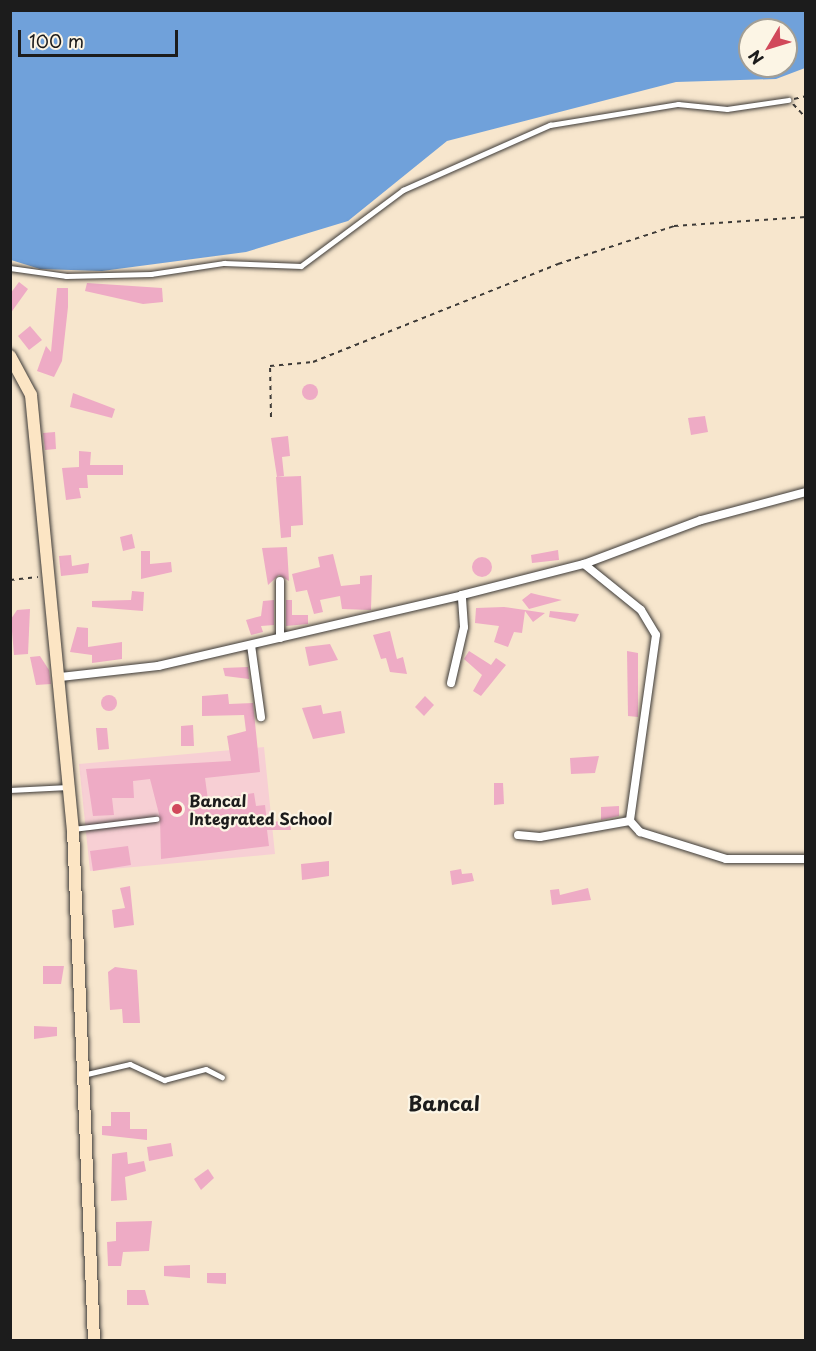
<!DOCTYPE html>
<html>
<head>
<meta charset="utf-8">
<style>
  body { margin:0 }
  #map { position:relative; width:816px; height:1351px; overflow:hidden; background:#f7e6cd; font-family:"Playpen Sans",sans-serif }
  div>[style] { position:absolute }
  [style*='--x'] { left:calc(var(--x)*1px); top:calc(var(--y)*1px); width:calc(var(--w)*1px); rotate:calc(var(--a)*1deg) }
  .built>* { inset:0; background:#f7cfd4 }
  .water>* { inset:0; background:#70a1da }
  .building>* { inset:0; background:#eeabc5 }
  .round { border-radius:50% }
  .path>* { height:2px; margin-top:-1px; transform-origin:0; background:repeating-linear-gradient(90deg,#3d3a37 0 4.5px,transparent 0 9px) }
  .roads { filter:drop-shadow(0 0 2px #3d3a37) drop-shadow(0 0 2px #3d3a37) }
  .service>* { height:4.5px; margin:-2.25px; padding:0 2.25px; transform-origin:2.25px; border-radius:2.25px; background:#fff }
  .minor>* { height:8px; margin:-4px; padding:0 4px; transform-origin:4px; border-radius:4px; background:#fff }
  .secondary>* { height:12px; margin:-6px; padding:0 6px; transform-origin:6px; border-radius:6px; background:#fce5c4 }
  .dots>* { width:16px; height:16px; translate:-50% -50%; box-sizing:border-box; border:3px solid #fcf5e5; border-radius:50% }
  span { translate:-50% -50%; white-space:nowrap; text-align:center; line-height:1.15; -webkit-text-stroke:4.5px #fcf5e5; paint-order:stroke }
  .poi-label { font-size:16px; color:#1c1c1c; font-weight:700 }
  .left { translate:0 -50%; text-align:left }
  .quarter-label { font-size:20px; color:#1c1c1c; font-weight:700 }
  .frame { position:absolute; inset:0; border:12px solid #1c1c1c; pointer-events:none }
  .north { position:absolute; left:738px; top:18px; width:60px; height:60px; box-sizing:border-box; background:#fcf5e5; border:2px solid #a29e95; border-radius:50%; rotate:232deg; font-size:16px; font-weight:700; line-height:24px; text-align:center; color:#1c1c1c }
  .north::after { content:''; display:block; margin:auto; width:21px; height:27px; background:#d1495b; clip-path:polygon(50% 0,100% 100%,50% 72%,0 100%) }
  .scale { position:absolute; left:18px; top:30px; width:160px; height:27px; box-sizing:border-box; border:3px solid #1c1c1c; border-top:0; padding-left:8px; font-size:18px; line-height:21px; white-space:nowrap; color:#1c1c1c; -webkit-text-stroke:4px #fcf5e5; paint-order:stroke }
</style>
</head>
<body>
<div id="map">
  <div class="built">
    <i style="clip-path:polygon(264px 747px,275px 854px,90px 871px,79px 764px)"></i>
  </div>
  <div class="water">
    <i style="clip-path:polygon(evenodd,10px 11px,805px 11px,805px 68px,776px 79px,676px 82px,447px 141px,348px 221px,246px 252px,102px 271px,40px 269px,11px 260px,10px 11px,750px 30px,786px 30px,786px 66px,750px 66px,750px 30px)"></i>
  </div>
  <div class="building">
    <i style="clip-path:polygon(19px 282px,28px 289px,10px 314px,10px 294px)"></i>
    <i style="clip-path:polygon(87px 283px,162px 288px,163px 302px,143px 304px,85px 291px)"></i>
    <i style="clip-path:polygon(57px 288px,68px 288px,68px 307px,62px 361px,54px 377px,37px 371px,46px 346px,51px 352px)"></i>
    <i style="clip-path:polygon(30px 326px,42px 340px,29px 350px,18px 336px)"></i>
    <i class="round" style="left:302px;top:384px;width:16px;height:16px"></i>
    <i style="clip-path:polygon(73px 393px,115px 409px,112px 418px,70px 407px)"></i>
    <i style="clip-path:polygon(705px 416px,708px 432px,691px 435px,688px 418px)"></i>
    <i style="clip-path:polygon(55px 432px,56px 449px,45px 450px,43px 433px)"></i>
    <i style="clip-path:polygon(288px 436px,290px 456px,282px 457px,284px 476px,277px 477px,271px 438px)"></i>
    <i style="clip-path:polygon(79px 451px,91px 452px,90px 465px,123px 465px,123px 475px,87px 475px,88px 488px,79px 488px,81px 498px,66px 500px,62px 468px,79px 467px)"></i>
    <i style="clip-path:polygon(301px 476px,303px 525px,291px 526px,291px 537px,281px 538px,276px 477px)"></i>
    <i style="clip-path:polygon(132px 534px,135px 548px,123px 551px,120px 537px)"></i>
    <i style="clip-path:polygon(287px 547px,289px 581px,279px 575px,268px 585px,262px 548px)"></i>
    <i style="clip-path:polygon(558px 550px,559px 560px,532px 563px,531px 555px)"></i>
    <i style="clip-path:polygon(141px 551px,150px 551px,150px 564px,171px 562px,172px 572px,141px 579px)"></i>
    <i style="clip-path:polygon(333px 554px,341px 586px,360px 584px,360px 576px,372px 575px,371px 610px,342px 609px,340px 596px,320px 600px,323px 612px,314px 614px,307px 590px,296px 592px,292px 574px,320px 567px,318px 557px)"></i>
    <i style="clip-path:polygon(71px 555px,72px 566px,89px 563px,88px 573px,61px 576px,59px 556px)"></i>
    <i class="round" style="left:472px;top:557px;width:20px;height:20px"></i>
    <i style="clip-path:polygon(132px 591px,144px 592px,143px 611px,92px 607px,92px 601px,131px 600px)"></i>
    <i style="clip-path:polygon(531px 593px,539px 595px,562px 600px,529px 609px,522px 600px)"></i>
    <i style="clip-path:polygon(274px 600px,274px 625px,261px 626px,263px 632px,251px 635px,246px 620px,261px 616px,263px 601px)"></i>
    <i style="clip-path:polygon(286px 600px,292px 600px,292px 615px,308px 615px,308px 624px,286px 626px)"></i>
    <i style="clip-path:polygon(504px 607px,525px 610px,545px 613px,533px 622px,525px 611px,522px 633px,514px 632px,508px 647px,494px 642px,499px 626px,475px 623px,476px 608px)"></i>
    <i style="clip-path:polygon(30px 609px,28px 654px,14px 655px,11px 619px,17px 610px)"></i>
    <i style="clip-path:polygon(550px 611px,579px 614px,575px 622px,549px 617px)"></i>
    <i style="clip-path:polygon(77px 627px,88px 628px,88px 647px,122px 642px,122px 659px,92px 663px,92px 655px,70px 652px)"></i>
    <i style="clip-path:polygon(390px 631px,397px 659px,403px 657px,407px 674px,390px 672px,386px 658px,381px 659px,373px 635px)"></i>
    <i style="clip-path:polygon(330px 644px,338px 660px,309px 666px,305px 647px)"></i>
    <i style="clip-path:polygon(469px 651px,491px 665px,496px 658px,506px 665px,481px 696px,473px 691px,482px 675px,464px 659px)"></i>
    <i style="clip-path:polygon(627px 651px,638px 653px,638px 717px,628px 716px)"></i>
    <i style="clip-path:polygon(40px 656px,49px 670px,51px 684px,36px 685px,30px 657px)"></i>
    <i style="clip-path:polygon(248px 667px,249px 679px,225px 676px,223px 668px)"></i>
    <i style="clip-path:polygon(228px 694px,229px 704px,253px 703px,260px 772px,205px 778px,208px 800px,254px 793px,256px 806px,265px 805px,267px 822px,290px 821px,291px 830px,267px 830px,269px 846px,161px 859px,160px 818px,150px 779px,133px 781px,134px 798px,112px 798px,114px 815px,93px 816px,86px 769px,231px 761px,227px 736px,246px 731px,244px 715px,202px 716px,202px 696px)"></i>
    <i class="round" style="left:101px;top:695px;width:16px;height:16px"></i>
    <i style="clip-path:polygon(425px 696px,434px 705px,424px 716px,415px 707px)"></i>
    <i style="clip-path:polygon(321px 705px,323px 714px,341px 711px,345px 733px,313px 739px,302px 708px)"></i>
    <i style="clip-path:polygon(193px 725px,194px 746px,181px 746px,181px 726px)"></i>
    <i style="clip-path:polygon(96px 728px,107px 728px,109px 749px,98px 750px)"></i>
    <i style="clip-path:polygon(599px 756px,595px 773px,571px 774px,570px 758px)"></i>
    <i style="clip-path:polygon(494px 783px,503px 783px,504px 804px,494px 805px)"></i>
    <i style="clip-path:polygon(619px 806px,619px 816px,601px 820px,601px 807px)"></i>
    <i style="clip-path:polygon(128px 846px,131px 865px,93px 871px,90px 851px)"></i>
    <i style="clip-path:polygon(329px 861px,329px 876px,302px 880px,301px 864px)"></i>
    <i style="clip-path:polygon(461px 869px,462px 874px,472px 873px,474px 881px,452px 885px,450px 871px)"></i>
    <i style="clip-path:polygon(130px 886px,134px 925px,114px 928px,112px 910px,125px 908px,120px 888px)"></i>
    <i style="clip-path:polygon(588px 888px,591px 900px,552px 905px,550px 890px,559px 889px,560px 895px)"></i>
    <i style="clip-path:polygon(43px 966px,64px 966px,61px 984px,43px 984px)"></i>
    <i style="clip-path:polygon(115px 967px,137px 970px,140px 1023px,123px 1023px,122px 1009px,110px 1010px,108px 972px)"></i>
    <i style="clip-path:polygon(34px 1026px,57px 1027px,57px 1036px,34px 1039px)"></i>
    <i style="clip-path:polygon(111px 1112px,130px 1112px,130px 1129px,147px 1129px,147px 1140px,102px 1135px,102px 1126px,111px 1126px)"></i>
    <i style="clip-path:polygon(171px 1143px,173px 1156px,149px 1161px,147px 1147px)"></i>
    <i style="clip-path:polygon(127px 1152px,128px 1164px,144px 1161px,146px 1171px,125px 1177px,127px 1200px,111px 1201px,112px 1154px)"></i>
    <i style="clip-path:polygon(208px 1169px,214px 1178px,201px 1190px,194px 1179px)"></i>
    <i style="clip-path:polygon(152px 1221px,149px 1251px,123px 1252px,121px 1266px,108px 1266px,107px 1242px,116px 1241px,116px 1222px)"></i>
    <i style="clip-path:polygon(190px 1265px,190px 1278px,164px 1276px,164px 1266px)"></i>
    <i style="clip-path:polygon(207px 1273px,226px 1273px,226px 1284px,207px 1283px)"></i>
    <i style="clip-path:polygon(127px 1290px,145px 1290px,149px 1305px,127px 1305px)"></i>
  </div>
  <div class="path">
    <i style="--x:794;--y:99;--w:12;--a:-14"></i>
    <i style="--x:793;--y:104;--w:19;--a:47"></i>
    <i style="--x:271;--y:417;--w:51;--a:-91.1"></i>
    <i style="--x:270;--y:366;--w:43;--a:-5.3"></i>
    <i style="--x:313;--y:362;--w:264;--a:-21.8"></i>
    <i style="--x:558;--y:264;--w:122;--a:-18.1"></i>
    <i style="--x:674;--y:226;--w:132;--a:-3.9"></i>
    <i style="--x:10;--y:580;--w:28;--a:-6"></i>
  </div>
  <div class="roads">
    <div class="service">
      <i style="--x:10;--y:268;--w:57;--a:8.1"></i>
      <i style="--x:66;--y:276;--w:85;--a:-1.3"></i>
      <i style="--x:151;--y:274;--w:74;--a:-8.6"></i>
      <i style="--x:224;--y:263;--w:77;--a:2.2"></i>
      <i style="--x:301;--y:266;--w:127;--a:-36.7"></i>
      <i style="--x:403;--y:190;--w:161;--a:-23.9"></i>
      <i style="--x:550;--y:125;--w:130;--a:-9.3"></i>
      <i style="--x:678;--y:104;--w:49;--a:5.8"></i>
      <i style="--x:727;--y:109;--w:62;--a:-8.4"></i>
      <i style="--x:10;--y:790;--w:58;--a:-3"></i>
      <i style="--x:73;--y:829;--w:84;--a:-6.9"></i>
      <i style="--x:87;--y:1074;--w:44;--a:-13.1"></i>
      <i style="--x:130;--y:1064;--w:38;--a:25"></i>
      <i style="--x:164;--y:1080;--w:43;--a:-14.7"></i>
      <i style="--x:206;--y:1069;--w:18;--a:27"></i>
    </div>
    <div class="minor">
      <i style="--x:584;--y:564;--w:73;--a:38.9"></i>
      <i style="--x:641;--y:610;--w:29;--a:59"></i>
      <i style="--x:656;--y:635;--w:188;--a:98"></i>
      <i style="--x:630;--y:821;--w:15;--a:48"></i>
      <i style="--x:640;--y:832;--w:90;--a:17.4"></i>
      <i style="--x:726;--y:859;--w:80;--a:0"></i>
      <i style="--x:280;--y:638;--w:57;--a:-90"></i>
      <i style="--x:251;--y:645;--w:73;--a:82.1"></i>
      <i style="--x:60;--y:677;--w:99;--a:-6.4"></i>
      <i style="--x:158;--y:666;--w:312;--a:-13.1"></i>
      <i style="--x:462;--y:595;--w:126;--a:-14.3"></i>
      <i style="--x:584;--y:564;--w:125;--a:-20.6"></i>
      <i style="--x:701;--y:520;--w:109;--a:-14.9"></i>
      <i style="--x:451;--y:683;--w:57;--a:-76.9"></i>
      <i style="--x:464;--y:627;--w:32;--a:-94"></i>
      <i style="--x:518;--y:835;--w:22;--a:5"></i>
      <i style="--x:540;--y:837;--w:91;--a:-10.1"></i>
    </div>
    <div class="secondary">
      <i style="--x:10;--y:356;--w:44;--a:61.7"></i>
      <i style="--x:31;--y:395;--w:436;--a:84.5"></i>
      <i style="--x:73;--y:829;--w:511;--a:87.65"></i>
    </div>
  </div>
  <div class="dots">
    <i style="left:177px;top:809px;background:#d1495b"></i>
  </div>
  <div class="poi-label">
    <span class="left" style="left:189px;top:809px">Bancal<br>Integrated School</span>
  </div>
  <div class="quarter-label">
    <span style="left:444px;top:1103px">Bancal</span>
  </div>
  <div class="frame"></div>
  <div class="north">N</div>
  <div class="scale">100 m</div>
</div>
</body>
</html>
